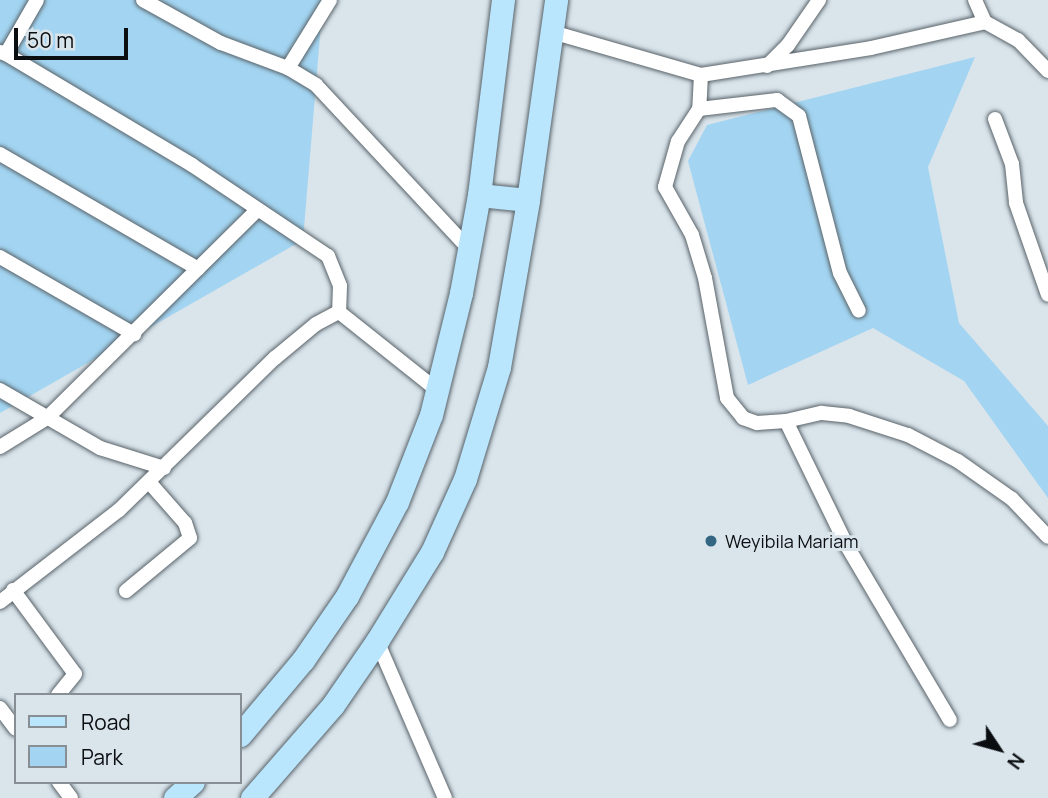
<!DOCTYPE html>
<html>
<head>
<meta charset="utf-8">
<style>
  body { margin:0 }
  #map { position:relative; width:1048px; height:798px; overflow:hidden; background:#d9e4eb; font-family:Manrope,sans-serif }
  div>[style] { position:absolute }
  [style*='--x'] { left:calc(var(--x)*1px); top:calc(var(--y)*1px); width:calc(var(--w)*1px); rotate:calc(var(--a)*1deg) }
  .green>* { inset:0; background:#a3d5f2 }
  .roads { filter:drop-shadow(0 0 2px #596369) drop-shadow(0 0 2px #596369) }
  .street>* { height:14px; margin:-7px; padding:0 7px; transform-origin:7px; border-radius:7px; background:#fff }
  .primary>* { height:23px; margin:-11.5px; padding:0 11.5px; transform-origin:11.5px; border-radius:11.5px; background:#b9e5fd }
  .dots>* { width:19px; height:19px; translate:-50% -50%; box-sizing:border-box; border:4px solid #d9e4eb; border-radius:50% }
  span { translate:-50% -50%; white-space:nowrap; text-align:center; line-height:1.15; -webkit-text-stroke:6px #d9e4eb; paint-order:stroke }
  .poi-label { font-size:18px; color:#0b0e11 }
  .left { translate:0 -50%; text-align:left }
  .legend { position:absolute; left:14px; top:693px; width:228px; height:91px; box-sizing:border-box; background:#d9e4eb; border:2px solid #878e94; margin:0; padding:9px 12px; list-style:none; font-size:21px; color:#0b0e11 }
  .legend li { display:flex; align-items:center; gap:14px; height:35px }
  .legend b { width:35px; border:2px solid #878e94 }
  .north { position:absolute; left:964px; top:714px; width:70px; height:70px; -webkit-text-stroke:5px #d9e4eb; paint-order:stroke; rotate:126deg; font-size:19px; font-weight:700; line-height:28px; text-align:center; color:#0b0e11 }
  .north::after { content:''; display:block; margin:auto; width:24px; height:32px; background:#0b0e11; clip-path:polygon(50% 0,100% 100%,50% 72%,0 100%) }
  .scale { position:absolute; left:14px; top:28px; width:114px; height:32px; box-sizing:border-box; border:4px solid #0b0e11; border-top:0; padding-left:9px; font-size:21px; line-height:24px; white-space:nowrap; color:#0b0e11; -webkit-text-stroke:5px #d9e4eb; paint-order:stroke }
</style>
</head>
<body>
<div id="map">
  <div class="green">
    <i style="clip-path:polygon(0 0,323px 0,303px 240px,0 413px)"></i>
    <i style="clip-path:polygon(975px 57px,928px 167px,959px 323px,1048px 426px,1048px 498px,964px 381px,873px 328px,748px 385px,688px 161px,707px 125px)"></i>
  </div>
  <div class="roads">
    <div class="street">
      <i style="--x:143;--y:0;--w:89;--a:28.9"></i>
      <i style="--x:221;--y:43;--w:72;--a:20.5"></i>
      <i style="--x:288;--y:68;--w:33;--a:31"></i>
      <i style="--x:316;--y:85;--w:224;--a:47"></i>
      <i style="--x:975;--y:0;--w:24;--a:66"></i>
      <i style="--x:552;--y:32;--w:155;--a:16.1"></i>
      <i style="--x:701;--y:75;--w:172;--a:-9"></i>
      <i style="--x:871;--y:48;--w:117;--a:-12.8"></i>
      <i style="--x:985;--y:22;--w:38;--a:29"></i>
      <i style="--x:1018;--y:40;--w:43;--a:45.9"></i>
      <i style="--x:0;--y:52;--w:6;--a:18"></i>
      <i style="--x:6;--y:54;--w:62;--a:-60.1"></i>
      <i style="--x:6;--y:54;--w:217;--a:30.8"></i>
      <i style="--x:192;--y:165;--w:164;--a:33.8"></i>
      <i style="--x:328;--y:256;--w:32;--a:68"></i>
      <i style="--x:340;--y:286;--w:26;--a:92"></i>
      <i style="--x:767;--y:66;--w:30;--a:-45"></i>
      <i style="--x:788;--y:45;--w:55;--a:-55.4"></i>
      <i style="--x:288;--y:68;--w:80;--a:-58.3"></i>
      <i style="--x:701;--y:75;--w:34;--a:93"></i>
      <i style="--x:699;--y:109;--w:38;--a:123"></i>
      <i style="--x:678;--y:141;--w:48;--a:105.8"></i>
      <i style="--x:665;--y:187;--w:55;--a:60.6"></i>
      <i style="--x:692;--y:235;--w:45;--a:73.2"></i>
      <i style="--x:705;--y:278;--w:122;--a:79.6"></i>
      <i style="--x:727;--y:398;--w:26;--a:51"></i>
      <i style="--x:743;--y:418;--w:15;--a:20"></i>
      <i style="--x:757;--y:423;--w:29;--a:-4"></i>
      <i style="--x:786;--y:421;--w:37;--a:-13"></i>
      <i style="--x:822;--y:413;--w:27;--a:6"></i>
      <i style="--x:849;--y:416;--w:62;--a:17.9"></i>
      <i style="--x:908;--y:435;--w:56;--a:27.5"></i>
      <i style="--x:958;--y:461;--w:66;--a:35.1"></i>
      <i style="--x:1012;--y:499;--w:52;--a:46.5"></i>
      <i style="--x:699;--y:109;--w:79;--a:-6.6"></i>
      <i style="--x:777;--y:100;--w:27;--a:36"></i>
      <i style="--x:799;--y:116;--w:162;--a:75.4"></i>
      <i style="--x:840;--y:273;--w:42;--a:63.4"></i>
      <i style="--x:995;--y:119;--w:48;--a:69.3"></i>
      <i style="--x:1012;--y:164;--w:39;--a:84"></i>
      <i style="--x:1016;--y:203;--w:97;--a:70.8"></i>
      <i style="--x:0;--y:154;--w:229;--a:30.1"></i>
      <i style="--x:0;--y:257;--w:155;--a:29.9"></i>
      <i style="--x:339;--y:312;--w:125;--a:38.5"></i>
      <i style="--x:0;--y:390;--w:116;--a:30.1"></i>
      <i style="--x:100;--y:448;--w:67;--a:17.4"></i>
      <i style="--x:786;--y:421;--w:139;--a:64"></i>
      <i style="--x:847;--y:546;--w:202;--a:59.4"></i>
      <i style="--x:0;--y:447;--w:55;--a:-31.7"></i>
      <i style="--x:47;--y:418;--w:296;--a:-44.7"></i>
      <i style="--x:13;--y:590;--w:104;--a:53.6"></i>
      <i style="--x:75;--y:674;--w:27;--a:129"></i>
      <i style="--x:126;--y:591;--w:83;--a:-39.6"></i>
      <i style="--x:190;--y:538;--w:16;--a:-108"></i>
      <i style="--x:185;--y:523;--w:55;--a:-131.3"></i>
      <i style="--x:0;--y:602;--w:150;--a:-37.7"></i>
      <i style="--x:119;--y:510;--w:218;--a:-44.3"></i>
      <i style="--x:275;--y:358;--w:53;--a:-39.7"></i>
      <i style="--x:316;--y:324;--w:26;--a:-28"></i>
      <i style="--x:377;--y:641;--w:171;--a:66.6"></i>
      <i style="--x:0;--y:708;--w:26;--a:53"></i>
      <i style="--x:59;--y:782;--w:20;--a:53"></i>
    </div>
    <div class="primary">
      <i style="--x:479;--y:195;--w:49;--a:5.8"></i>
      <i style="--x:240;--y:735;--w:98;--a:-50"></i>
      <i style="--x:303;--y:660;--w:78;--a:-55.5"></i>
      <i style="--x:347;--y:596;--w:106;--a:-62"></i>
      <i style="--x:397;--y:502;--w:93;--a:-68.7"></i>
      <i style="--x:431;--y:415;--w:126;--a:-76.2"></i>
      <i style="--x:461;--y:293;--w:100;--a:-79.6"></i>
      <i style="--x:479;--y:195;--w:196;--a:-83"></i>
      <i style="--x:175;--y:798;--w:24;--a:-42"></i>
      <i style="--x:252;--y:798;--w:123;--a:-48.9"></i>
      <i style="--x:333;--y:705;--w:78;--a:-55.5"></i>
      <i style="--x:377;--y:641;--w:105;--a:-58.3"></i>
      <i style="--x:432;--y:552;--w:80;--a:-65.7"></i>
      <i style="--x:465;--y:479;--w:117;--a:-73.1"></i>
      <i style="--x:499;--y:367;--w:169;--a:-80.1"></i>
      <i style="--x:528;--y:200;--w:202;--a:-82"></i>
    </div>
  </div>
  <div class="dots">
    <i style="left:711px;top:541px;background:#326683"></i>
  </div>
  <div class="poi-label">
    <span class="left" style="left:725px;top:541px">Weyibila Mariam</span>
  </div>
  <ul class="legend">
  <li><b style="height:9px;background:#b9e5fd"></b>Road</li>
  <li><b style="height:19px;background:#a3d5f2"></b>Park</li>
  </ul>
  <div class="north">N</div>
  <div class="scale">50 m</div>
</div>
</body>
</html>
